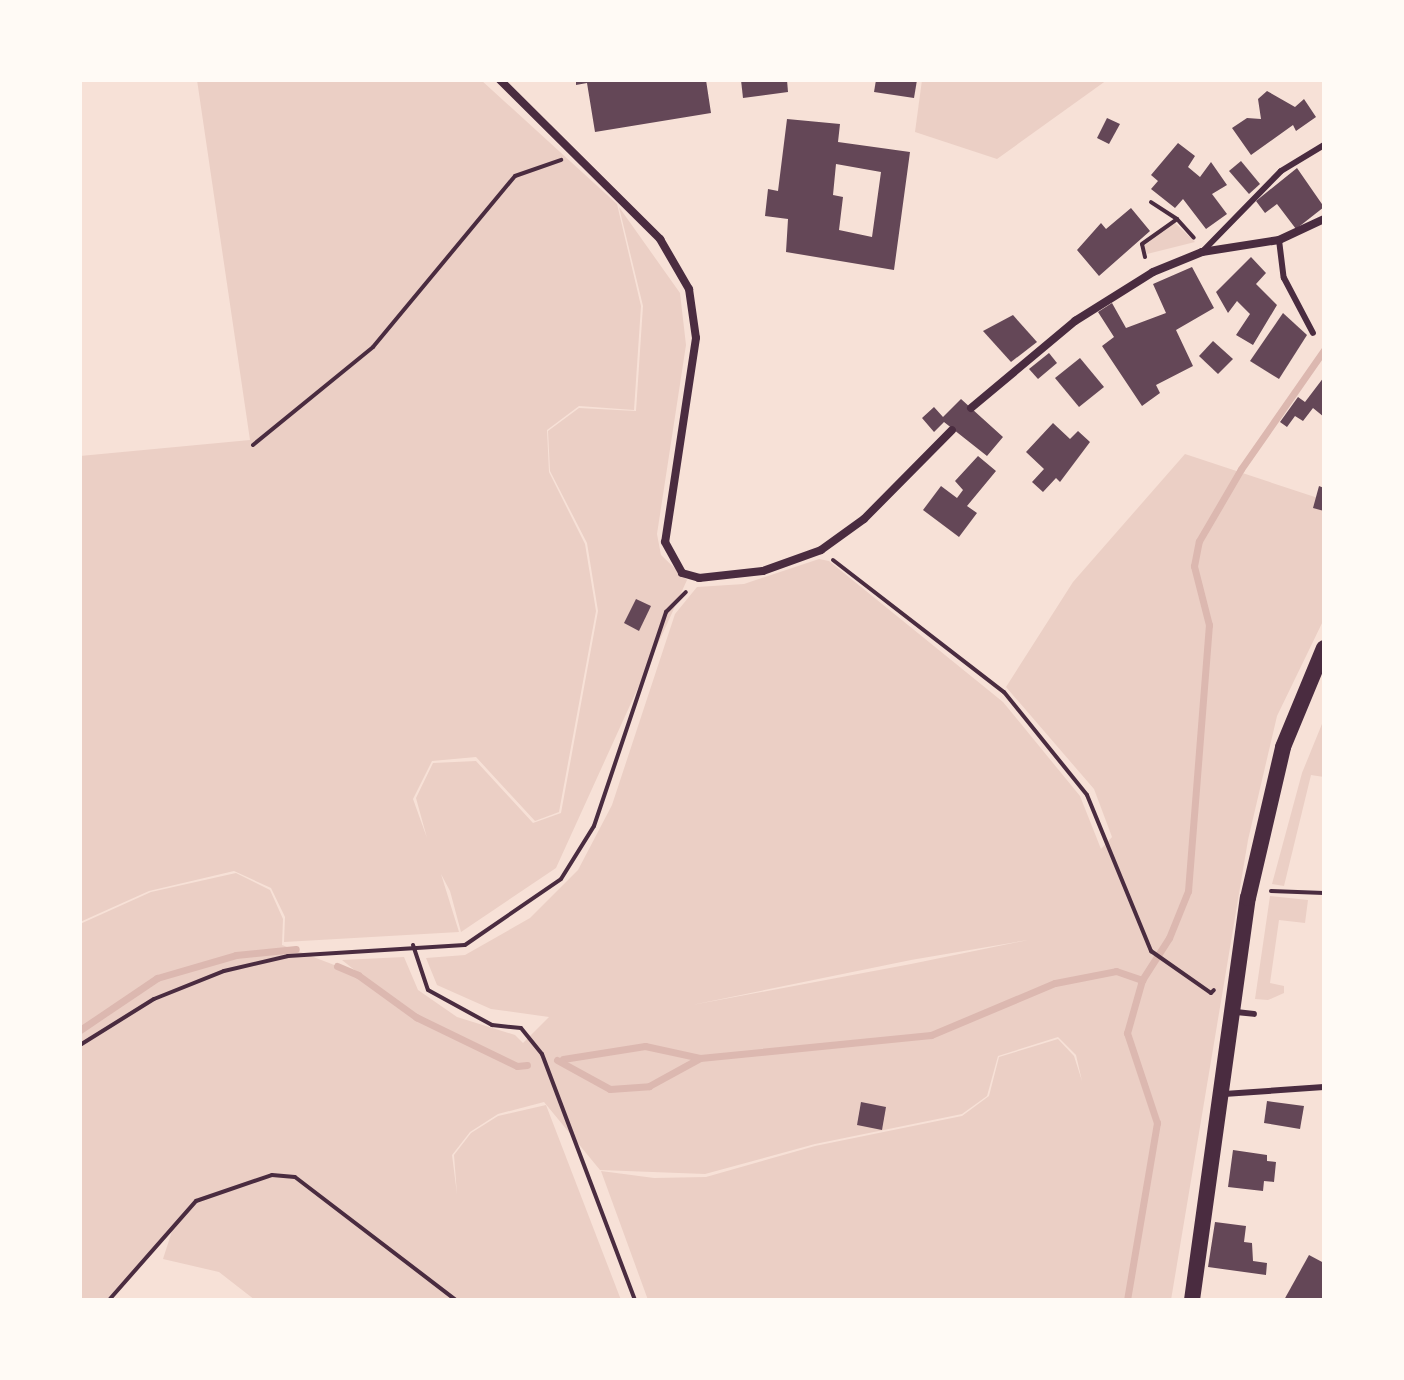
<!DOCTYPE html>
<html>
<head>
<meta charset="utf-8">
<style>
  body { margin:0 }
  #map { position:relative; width:1404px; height:1380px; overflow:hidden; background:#f7e1d7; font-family:"Crimson Pro",serif }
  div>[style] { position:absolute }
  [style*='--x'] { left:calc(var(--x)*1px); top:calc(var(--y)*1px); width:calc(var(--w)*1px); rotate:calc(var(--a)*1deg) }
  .green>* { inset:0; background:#ebcfc5 }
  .stream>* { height:7px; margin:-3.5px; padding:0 3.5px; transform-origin:3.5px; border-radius:3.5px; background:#dcb8b0 }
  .building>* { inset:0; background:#644757 }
  .path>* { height:4px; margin:-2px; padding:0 2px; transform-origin:2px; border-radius:2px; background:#4a2c40 }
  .service>* { height:6px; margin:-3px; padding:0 3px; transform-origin:3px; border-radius:3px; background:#4a2c40 }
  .minor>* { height:8px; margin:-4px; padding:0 4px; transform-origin:4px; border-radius:4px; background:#4a2c40 }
  .secondary>* { height:16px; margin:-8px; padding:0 8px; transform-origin:8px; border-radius:8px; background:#4a2c40 }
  span { translate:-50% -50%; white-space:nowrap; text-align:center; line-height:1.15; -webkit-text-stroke:6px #fffaf5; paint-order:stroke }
  .frame { position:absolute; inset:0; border:82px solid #fffaf5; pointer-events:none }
</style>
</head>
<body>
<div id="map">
  <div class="green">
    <i style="clip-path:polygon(197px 80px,481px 80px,617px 204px,641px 306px,634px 410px,579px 406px,547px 430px,549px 472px,585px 544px,596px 611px,559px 812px,535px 821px,476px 757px,432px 761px,413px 799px,427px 838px,416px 798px,433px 763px,476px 761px,533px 823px,561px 813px,598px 611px,587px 543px,550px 471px,548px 431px,579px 408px,636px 411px,643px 306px,619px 207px,680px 293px,686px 345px,657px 534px,661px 555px,687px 580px,556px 868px,461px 932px,450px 891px,441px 874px,459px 932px,284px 942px,285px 917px,271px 888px,234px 871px,149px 891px,80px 922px,80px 456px,250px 440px)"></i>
    <i style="clip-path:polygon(922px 80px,1107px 80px,997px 159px,915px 132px)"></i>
    <i style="clip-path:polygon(1174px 222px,1195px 242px,1147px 254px,1144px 246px)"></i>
    <i style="clip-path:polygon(evenodd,1185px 454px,1324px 500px,1324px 619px,1277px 716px,1248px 840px,1171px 1300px,648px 1300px,601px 1171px,654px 1178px,706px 1177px,815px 1146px,962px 1116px,989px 1096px,999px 1057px,1058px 1039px,1074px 1056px,1082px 1081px,1076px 1055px,1058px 1037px,998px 1056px,987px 1096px,962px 1114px,815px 1144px,705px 1174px,600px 1170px,544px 1102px,498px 1114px,470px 1132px,452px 1155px,457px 1194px,454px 1155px,471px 1133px,498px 1116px,546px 1105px,621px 1300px,255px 1300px,219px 1272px,163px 1259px,173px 1228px,106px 1300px,80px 1300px,80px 924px,151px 892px,236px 873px,270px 890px,283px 919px,282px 945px,350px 971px,387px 996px,342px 960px,404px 957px,418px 990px,457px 1017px,515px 1035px,523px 1043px,549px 1017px,491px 1009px,437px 985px,426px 958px,465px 955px,530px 918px,578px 870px,612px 805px,675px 614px,697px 587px,744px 584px,819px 559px,829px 561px,1003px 702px,1080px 796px,1101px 849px,1112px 837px,1094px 789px,1006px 687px,1073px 582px,1185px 454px,1028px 940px,911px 964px,692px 1005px,911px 960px,1028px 940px)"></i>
    <i style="clip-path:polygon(1324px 719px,1324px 777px,1311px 775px,1284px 886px,1272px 884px,1302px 773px)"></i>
    <i style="clip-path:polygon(1270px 896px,1308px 900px,1305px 923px,1279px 920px,1270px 983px,1284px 986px,1284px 993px,1268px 1000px,1255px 999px)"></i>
  </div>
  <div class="stream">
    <i style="--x:337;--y:966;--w:23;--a:23"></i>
    <i style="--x:358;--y:975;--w:72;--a:35.9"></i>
    <i style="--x:416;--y:1017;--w:112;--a:25.9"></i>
    <i style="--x:517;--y:1066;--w:10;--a:-6"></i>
    <i style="--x:80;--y:1030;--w:93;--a:-34"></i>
    <i style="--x:157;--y:978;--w:82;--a:-16.2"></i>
    <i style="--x:236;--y:955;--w:60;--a:-5.7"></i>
    <i style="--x:563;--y:1059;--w:83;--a:-9"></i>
    <i style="--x:645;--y:1046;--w:56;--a:12.3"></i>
    <i style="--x:557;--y:1060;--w:60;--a:28.7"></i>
    <i style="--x:610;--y:1089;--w:39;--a:-4"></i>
    <i style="--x:649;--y:1086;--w:58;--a:-28.8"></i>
    <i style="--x:700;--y:1058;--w:232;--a:-5.7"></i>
    <i style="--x:931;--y:1035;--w:134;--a:-22.8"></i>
    <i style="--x:1055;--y:983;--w:62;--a:-11.1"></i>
    <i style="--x:1116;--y:971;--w:28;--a:19"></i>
    <i style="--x:1127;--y:1300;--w:180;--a:-80.4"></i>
    <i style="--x:1157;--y:1123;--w:95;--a:-108.4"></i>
    <i style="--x:1127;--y:1033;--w:55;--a:-74.2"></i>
    <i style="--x:1142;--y:980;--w:50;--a:-57.3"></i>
    <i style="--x:1169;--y:938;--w:51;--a:-68"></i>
    <i style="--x:1188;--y:891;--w:267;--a:-85.5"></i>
    <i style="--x:1209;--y:625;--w:61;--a:-104.3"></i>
    <i style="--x:1194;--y:566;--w:25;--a:-79"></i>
    <i style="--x:1199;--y:541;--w:83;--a:-59.7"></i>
    <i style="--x:1241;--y:469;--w:145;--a:-55.1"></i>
  </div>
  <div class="building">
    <i style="clip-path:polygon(576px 80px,706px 80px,711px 113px,595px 132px,587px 83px,576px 85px)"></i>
    <i style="clip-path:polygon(741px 80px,787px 80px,788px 92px,743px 98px)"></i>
    <i style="clip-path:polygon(876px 80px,917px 80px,914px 98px,874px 92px)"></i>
    <i style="clip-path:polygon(1267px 91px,1295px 107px,1304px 99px,1316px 117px,1296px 131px,1293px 125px,1251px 155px,1232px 128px,1247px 118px,1261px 119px,1258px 99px)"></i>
    <i style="clip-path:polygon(1107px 118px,1120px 124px,1109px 144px,1097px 138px)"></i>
    <i style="clip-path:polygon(evenodd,787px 119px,840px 124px,838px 142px,910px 152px,894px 270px,786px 252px,788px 219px,765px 216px,768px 189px,778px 191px,787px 119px,836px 164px,881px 172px,872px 237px,839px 230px,843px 197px,833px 195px,836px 164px)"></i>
    <i style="clip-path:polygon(1178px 143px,1195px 156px,1188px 167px,1200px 177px,1211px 162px,1227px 185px,1212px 194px,1227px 214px,1206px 229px,1183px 199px,1175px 208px,1151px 189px,1158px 181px,1151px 175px)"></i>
    <i style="clip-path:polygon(1241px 161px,1260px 184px,1249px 194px,1229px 171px)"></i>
    <i style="clip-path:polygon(1297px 168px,1324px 207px,1296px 229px,1277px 204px,1265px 213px,1256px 201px)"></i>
    <i style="clip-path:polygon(1131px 208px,1150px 231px,1099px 276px,1077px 250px,1101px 223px,1106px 229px)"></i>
    <i style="clip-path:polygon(1251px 257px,1266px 273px,1256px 284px,1277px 305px,1253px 345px,1236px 335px,1250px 314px,1237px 301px,1228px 313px,1216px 292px)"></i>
    <i style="clip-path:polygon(1192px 267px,1214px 308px,1176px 330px,1193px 366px,1156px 385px,1160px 393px,1142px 406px,1102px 346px,1114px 337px,1098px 312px,1112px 303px,1126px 328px,1166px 313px,1153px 284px)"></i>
    <i style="clip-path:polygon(1283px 313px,1307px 335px,1279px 379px,1250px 361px)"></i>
    <i style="clip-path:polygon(1013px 315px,1037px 342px,1011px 362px,983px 331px)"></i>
    <i style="clip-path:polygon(1213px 341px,1233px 359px,1218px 374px,1199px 356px)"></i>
    <i style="clip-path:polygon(1049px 353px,1057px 363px,1038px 379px,1029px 369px)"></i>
    <i style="clip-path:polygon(1080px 358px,1104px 387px,1079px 407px,1055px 378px)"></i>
    <i style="clip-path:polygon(1324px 377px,1324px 417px,1313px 408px,1303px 421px,1295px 416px,1287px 427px,1280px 422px,1298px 397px,1305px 402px)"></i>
    <i style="clip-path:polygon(961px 399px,1003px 437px,987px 456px,944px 422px,934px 432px,922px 418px,934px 407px,943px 417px)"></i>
    <i style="clip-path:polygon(1053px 423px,1070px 439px,1078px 431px,1090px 442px,1060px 482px,1056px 478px,1043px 492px,1032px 482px,1044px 469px,1026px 452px)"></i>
    <i style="clip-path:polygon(978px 456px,996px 471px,967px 506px,977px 513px,959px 537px,923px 510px,941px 486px,957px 498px,963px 490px,955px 481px)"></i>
    <i style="clip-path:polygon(1319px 486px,1324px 488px,1324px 511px,1313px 508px)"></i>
    <i style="clip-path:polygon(636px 599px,651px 606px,639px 631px,624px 623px)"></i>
    <i style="clip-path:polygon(1267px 1101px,1304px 1106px,1300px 1129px,1264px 1123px)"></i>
    <i style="clip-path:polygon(861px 1102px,886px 1107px,882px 1130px,857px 1125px)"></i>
    <i style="clip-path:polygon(1233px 1150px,1267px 1155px,1267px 1161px,1276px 1162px,1274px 1182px,1264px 1181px,1263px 1191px,1228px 1187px)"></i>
    <i style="clip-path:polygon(1215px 1222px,1246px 1226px,1244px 1242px,1252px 1243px,1253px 1261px,1267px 1263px,1266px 1275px,1208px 1267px)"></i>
    <i style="clip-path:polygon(1309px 1255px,1324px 1263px,1324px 1294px,1321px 1300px,1284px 1300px)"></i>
  </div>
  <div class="path">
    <i style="--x:1177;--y:219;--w:25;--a:48"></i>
    <i style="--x:1145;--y:257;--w:13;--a:-103"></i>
    <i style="--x:1142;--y:244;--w:43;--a:-35.5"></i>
    <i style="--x:1177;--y:219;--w:31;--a:-147"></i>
    <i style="--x:253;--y:445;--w:155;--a:-39.2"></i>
    <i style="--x:373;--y:347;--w:222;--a:-50.3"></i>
    <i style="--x:515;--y:176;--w:49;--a:-19.2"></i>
    <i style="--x:833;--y:560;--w:216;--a:37.7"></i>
    <i style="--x:1004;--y:692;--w:132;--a:51.1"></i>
    <i style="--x:1087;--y:795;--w:169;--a:67.7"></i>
    <i style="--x:1151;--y:951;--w:73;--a:35"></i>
    <i style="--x:1211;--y:993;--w:4;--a:-45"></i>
    <i style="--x:1271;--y:891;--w:53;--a:2.2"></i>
    <i style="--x:413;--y:945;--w:47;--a:71.6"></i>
    <i style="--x:428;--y:990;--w:73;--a:28.7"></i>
    <i style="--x:492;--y:1025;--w:29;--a:6"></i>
    <i style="--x:521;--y:1028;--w:33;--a:51"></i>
    <i style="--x:542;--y:1054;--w:263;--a:69.3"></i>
    <i style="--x:80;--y:1045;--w:87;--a:-31.9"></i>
    <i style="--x:154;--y:999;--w:75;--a:-21.8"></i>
    <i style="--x:224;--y:971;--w:66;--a:-13.2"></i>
    <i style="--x:288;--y:956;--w:177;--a:-3.6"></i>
    <i style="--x:465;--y:945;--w:116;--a:-34.5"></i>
    <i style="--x:561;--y:879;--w:62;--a:-58.1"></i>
    <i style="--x:594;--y:826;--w:226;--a:-71.4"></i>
    <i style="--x:666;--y:612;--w:28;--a:-45"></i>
    <i style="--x:109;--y:1300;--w:132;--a:-48.7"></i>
    <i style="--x:196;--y:1201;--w:80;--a:-18.9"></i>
    <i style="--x:272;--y:1175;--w:23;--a:5"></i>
    <i style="--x:295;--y:1177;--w:203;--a:37.4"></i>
  </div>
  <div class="service">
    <i style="--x:1279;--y:240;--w:38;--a:83"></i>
    <i style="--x:1284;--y:278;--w:62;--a:62.2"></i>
    <i style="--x:1202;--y:252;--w:113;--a:-45.7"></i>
    <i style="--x:1281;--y:171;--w:50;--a:-31.2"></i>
    <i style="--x:1236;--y:1012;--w:18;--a:6"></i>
    <i style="--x:1224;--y:1094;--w:100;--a:-4"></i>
  </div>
  <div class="minor">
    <i style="--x:500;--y:80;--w:226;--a:44.8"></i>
    <i style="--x:660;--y:239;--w:58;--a:59.9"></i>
    <i style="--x:689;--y:289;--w:49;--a:81.9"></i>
    <i style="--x:696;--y:338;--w:206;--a:98.6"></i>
    <i style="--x:665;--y:542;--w:35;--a:61"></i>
    <i style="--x:682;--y:573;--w:18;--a:16"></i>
    <i style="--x:699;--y:578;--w:64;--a:-6.2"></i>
    <i style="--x:763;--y:571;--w:62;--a:-19.9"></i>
    <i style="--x:821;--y:550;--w:53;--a:-35.8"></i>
    <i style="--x:864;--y:519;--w:125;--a:-45.3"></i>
    <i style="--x:971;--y:408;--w:136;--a:-39.9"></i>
    <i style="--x:1075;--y:321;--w:92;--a:-32.1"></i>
    <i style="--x:1153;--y:272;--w:53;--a:-22.2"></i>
    <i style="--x:1202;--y:252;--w:78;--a:-8.9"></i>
    <i style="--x:1279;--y:240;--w:50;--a:-25"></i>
  </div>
  <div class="secondary">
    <i style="--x:1192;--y:1300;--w:406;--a:-82.1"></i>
    <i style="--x:1248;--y:898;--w:155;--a:-76.9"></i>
    <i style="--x:1283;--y:747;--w:107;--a:-67.5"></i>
  </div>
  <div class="frame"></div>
</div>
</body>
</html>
